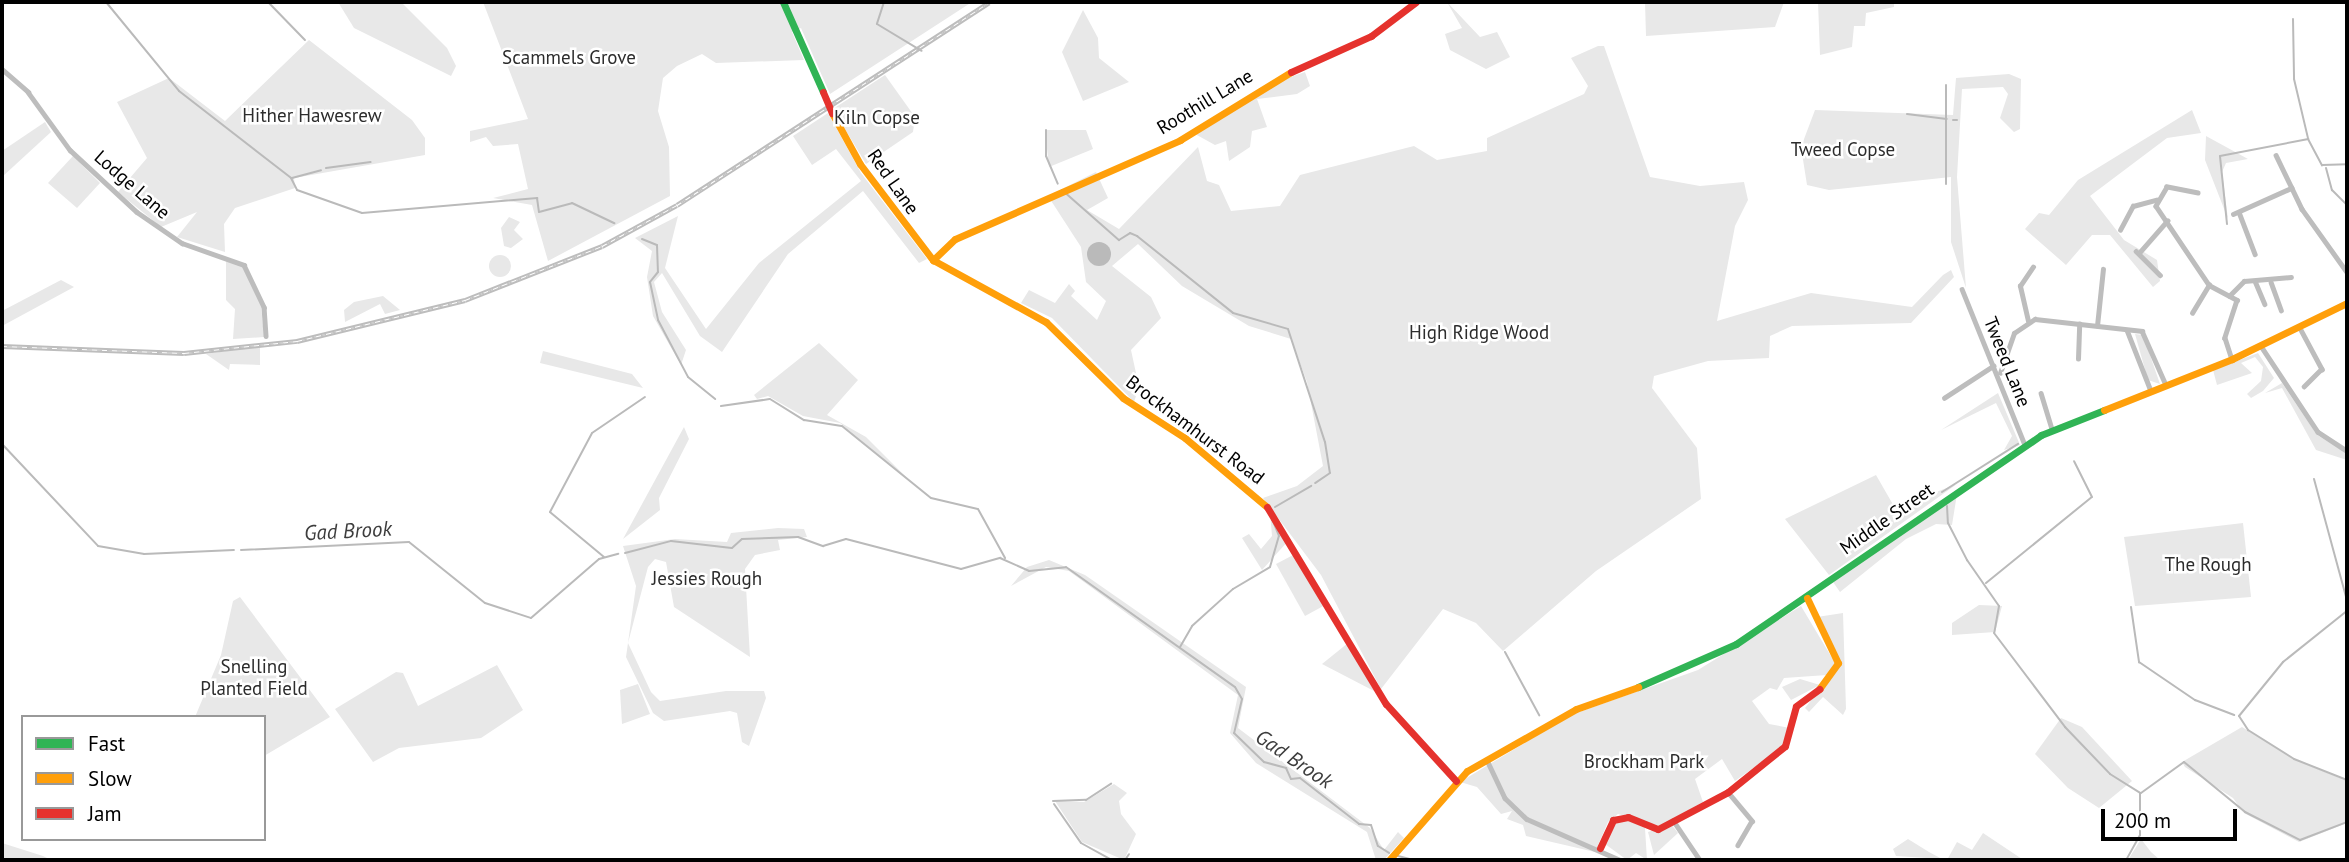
<!DOCTYPE html>
<html>
<head>
<meta charset="utf-8">
<style>
  body { margin:0 }
  #map { position:relative; width:2349px; height:862px; overflow:hidden; background:#fff; font-family:"PT Sans",sans-serif }
  div>[style] { position:absolute }
  [style*='--x'] { left:calc(var(--x)*1px); top:calc(var(--y)*1px); width:calc(var(--w)*1px); rotate:calc(var(--a)*1deg) }
  .green>* { inset:0; background:#e8e8e8 }
  .round { border-radius:50% }
  .water>* { inset:0; background:#bababa }
  .stream>* { height:2px; margin:-1px; padding:0 1px; transform-origin:1px; border-radius:1px; background:#bababa }
  .street>* { height:4.5px; margin:-2.25px; padding:0 2.25px; transform-origin:2.25px; border-radius:2.25px; background:#bdbdbd }
  .fast>* { height:7px; margin:-3.5px; padding:0 3.5px; transform-origin:3.5px; border-radius:3.5px; background:#30b455 }
  .slow>* { height:7px; margin:-3.5px; padding:0 3.5px; transform-origin:3.5px; border-radius:3.5px; background:#ff9f0a }
  .jam>* { height:7px; margin:-3.5px; padding:0 3.5px; transform-origin:3.5px; border-radius:3.5px; background:#e5322d }
  .rail>* { height:4.5px; margin-top:-2.25px; transform-origin:0; background:repeating-linear-gradient(90deg,#fff 0 5px,#bdbdbd 0 10px); box-sizing:border-box; border-block:2px solid #bdbdbd }
  .jam-bridge>* { height:7px; margin:-3.5px; padding:0 3.5px; transform-origin:3.5px; border-radius:3.5px; background:#e5322d }
  span { translate:-50% -50%; white-space:nowrap; text-align:center; line-height:1.15; -webkit-text-stroke:5px #fff; paint-order:stroke }
  .park-label { font-size:19px; color:#2c2c2c }
  .street-label { font-size:19px; color:#000 }
  .water-label { font-size:21px; color:#3d3d3d; font-style:italic }
  .frame { position:absolute; inset:0; border:4px solid #000; pointer-events:none }
  .legend { position:absolute; left:21px; top:715px; width:245px; height:126px; box-sizing:border-box; background:#fff; border:2px solid #999; margin:0; padding:9px 12px; list-style:none; font-size:21px; color:#000 }
  .legend li { display:flex; align-items:center; gap:14px; height:35px }
  .legend b { width:35px; border:2px solid #999 }
  .scale { position:absolute; left:2101px; top:809px; width:136px; height:32px; box-sizing:border-box; border:4px solid #000; border-top:0; padding-left:9px; font-size:21px; line-height:24px; white-space:nowrap; color:#000; -webkit-text-stroke:5px #fff; paint-order:stroke }
</style>
</head>
<body>
<div id="map">
  <div class="green">
    <i style="clip-path:polygon(338px 2px,401px 2px,447px 48px,456px 66px,451px 76px,354px 28px)"></i>
    <i style="clip-path:polygon(483px 2px,972px 2px,830px 94px,801px 28px,792px 32px,804px 60px,716px 63px,702px 54px,677px 66px,663px 78px,658px 111px,669px 147px,670px 196px,548px 261px,532px 205px,493px 198px,528px 189px,518px 144px,493px 146px,486px 137px,470px 142px,470px 131px,528px 119px)"></i>
    <i style="clip-path:polygon(1447px 2px,1480px 37px,1497px 32px,1510px 57px,1486px 69px,1450px 50px,1445px 34px,1462px 28px)"></i>
    <i style="clip-path:polygon(1645px 2px,1784px 2px,1775px 27px,1646px 36px)"></i>
    <i style="clip-path:polygon(1818px 2px,1894px 2px,1894px 7px,1866px 13px,1865px 26px,1854px 26px,1852px 47px,1820px 55px)"></i>
    <i style="clip-path:polygon(1083px 10px,1098px 38px,1099px 58px,1129px 82px,1083px 101px,1062px 52px)"></i>
    <i style="clip-path:polygon(309px 40px,412px 120px,425px 138px,425px 155px,294px 178px,295px 188px,235px 208px,224px 224px,225px 252px,177px 237px,197px 212px,161px 227px,118px 192px,147px 158px,117px 102px,169px 78px,225px 121px)"></i>
    <i style="clip-path:polygon(1598px 46px,1604px 46px,1650px 177px,1700px 186px,1744px 182px,1748px 200px,1735px 226px,1717px 321px,1811px 293px,1912px 307px,1943px 275px,1951px 270px,1954px 277px,1911px 323px,1792px 326px,1770px 336px,1769px 358px,1708px 361px,1654px 376px,1652px 388px,1697px 448px,1701px 499px,1596px 571px,1503px 651px,1476px 623px,1443px 609px,1381px 689px,1321px 575px,1263px 498px,1297px 486px,1323px 466px,1307px 382px,1291px 339px,1249px 326px,1182px 286px,1138px 244px,1112px 266px,1151px 297px,1161px 318px,1131px 350px,1139px 387px,1134px 402px,1052px 318px,1021px 303px,1029px 290px,1055px 303px,1069px 284px,1075px 291px,1071px 296px,1097px 320px,1106px 301px,1086px 282px,1081px 247px,1048px 196px,1096px 172px,1108px 198px,1087px 210px,1119px 229px,1198px 147px,1207px 181px,1219px 185px,1231px 211px,1280px 206px,1300px 175px,1414px 146px,1437px 160px,1487px 151px,1487px 138px,1584px 94px,1588px 86px,1571px 58px)"></i>
    <i style="clip-path:polygon(1305px 72px,1310px 86px,1297px 94px,1257px 99px,1267px 127px,1252px 131px,1250px 147px,1229px 161px,1226px 141px,1215px 145px,1195px 134px,1273px 83px)"></i>
    <i style="clip-path:polygon(2009px 74px,2021px 79px,2020px 129px,2014px 132px,2000px 118px,2008px 94px,2003px 87px,1962px 89px,1957px 177px,1966px 288px,1951px 242px,1951px 177px,1829px 190px,1807px 185px,1801px 147px,1815px 110px,1953px 115px,1956px 78px)"></i>
    <i style="clip-path:polygon(885px 75px,915px 117px,913px 132px,866px 164px,833px 109px)"></i>
    <i style="clip-path:polygon(2192px 110px,2201px 133px,2167px 138px,2090px 196px,2124px 240px,2157px 260px,2160px 281px,2153px 287px,2110px 235px,2092px 235px,2066px 265px,2025px 229px,2039px 213px,2049px 215px,2078px 180px)"></i>
    <i style="clip-path:polygon(828px 113px,861px 173px,927px 259px,919px 263px,863px 191px,788px 254px,722px 352px,700px 336px,662px 273px,654px 282px,662px 312px,686px 350px,681px 365px,653px 316px,647px 277px,652px 251px,635px 238px,678px 216px,665px 268px,706px 329px,759px 263px,861px 181px,836px 149px,812px 165px,793px 136px)"></i>
    <i style="clip-path:polygon(45px 122px,51px 132px,2px 177px,2px 151px)"></i>
    <i style="clip-path:polygon(1045px 130px,1086px 130px,1093px 149px,1049px 167px)"></i>
    <i style="clip-path:polygon(2206px 136px,2248px 159px,2226px 163px,2222px 172px,2228px 219px,2205px 160px)"></i>
    <i style="clip-path:polygon(73px 156px,100px 183px,77px 208px,48px 183px)"></i>
    <i style="clip-path:polygon(509px 217px,520px 222px,514px 230px,523px 239px,511px 248px,504px 246px,501px 228px)"></i>
    <i class="round" style="left:489px;top:255px;width:22px;height:22px"></i>
    <i style="clip-path:polygon(226px 261px,245px 267px,261px 305px,264px 337px,233px 339px,235px 309px,226px 300px)"></i>
    <i style="clip-path:polygon(61px 280px,74px 287px,2px 326px,2px 311px)"></i>
    <i style="clip-path:polygon(383px 296px,400px 310px,385px 314px,380px 304px,345px 322px,344px 310px,354px 302px)"></i>
    <i style="clip-path:polygon(2135px 334px,2143px 335px,2160px 384px,2148px 380px)"></i>
    <i style="clip-path:polygon(819px 343px,858px 380px,827px 415px,866px 437px,908px 479px,840px 423px,803px 416px,768px 396px,757px 399px,754px 395px)"></i>
    <i style="clip-path:polygon(260px 346px,260px 365px,230px 364px,229px 370px,206px 354px)"></i>
    <i style="clip-path:polygon(543px 351px,632px 374px,643px 388px,540px 363px)"></i>
    <i style="clip-path:polygon(2258px 353px,2274px 378px,2263px 391px,2251px 398px,2247px 394px,2261px 381px,2263px 367px,2255px 357px,2241px 363px,2252px 373px,2217px 385px,2213px 370px)"></i>
    <i style="clip-path:polygon(2282px 383px,2317px 435px,2347px 453px,2347px 460px,2316px 450px,2282px 388px,2265px 393px)"></i>
    <i style="clip-path:polygon(1998px 393px,2020px 445px,2004px 450px,2012px 436px,1996px 403px,1941px 430px)"></i>
    <i style="clip-path:polygon(684px 427px,689px 439px,659px 498px,660px 510px,623px 539px)"></i>
    <i style="clip-path:polygon(1876px 475px,1895px 508px,1957px 484px,1829px 575px,1785px 519px)"></i>
    <i style="clip-path:polygon(1957px 494px,1952px 525px,1936px 524px,1906px 539px,1840px 592px,1833px 582px)"></i>
    <i style="clip-path:polygon(1270px 512px,1289px 540px,1262px 570px,1242px 538px,1249px 534px,1261px 549px,1272px 536px)"></i>
    <i style="clip-path:polygon(2243px 523px,2251px 597px,2135px 606px,2124px 537px)"></i>
    <i style="clip-path:polygon(778px 528px,804px 529px,807px 537px,778px 540px,780px 550px,755px 555px,745px 569px,750px 657px,674px 607px,666px 562px,655px 559px,648px 567px,628px 643px,651px 692px,660px 701px,726px 691px,764px 691px,766px 698px,749px 746px,742px 742px,737px 713px,730px 711px,664px 721px,653px 713px,626px 657px,636px 586px,623px 546px,675px 539px,727px 542px,731px 533px)"></i>
    <i style="clip-path:polygon(1297px 553px,1327px 604px,1305px 616px,1276px 564px)"></i>
    <i style="clip-path:polygon(1049px 560px,1085px 575px,1246px 687px,1238px 728px,1370px 828px,1384px 850px,1398px 832px,1404px 838px,1384px 860px,1376px 860px,1367px 832px,1256px 763px,1230px 733px,1238px 695px,1069px 571px,1046px 567px,1011px 586px,1027px 567px)"></i>
    <i style="clip-path:polygon(240px 597px,330px 717px,264px 756px,264px 717px,195px 717px,221px 655px,233px 601px)"></i>
    <i style="clip-path:polygon(1979px 605px,2002px 606px,1995px 632px,1952px 635px,1952px 623px)"></i>
    <i style="clip-path:polygon(1801px 606px,1835px 663px,1827px 675px,1784px 678px,1777px 690px,1770px 688px,1752px 701px,1769px 724px,1790px 728px,1783px 747px,1735px 781px,1722px 759px,1695px 779px,1703px 802px,1660px 826px,1618px 814px,1608px 822px,1595px 852px,1526px 836px,1523px 825px,1507px 819px,1512px 811px,1501px 814px,1477px 787px,1460px 782px,1571px 715px,1698px 670px)"></i>
    <i style="clip-path:polygon(1843px 613px,1846px 709px,1843px 715px,1823px 697px,1809px 712px,1805px 708px,1840px 664px,1817px 617px)"></i>
    <i style="clip-path:polygon(1348px 643px,1374px 691px,1322px 664px)"></i>
    <i style="clip-path:polygon(497px 665px,523px 710px,481px 738px,399px 748px,373px 762px,335px 709px,396px 672px,403px 673px,418px 706px)"></i>
    <i style="clip-path:polygon(1800px 679px,1820px 685px,1791px 700px,1782px 687px)"></i>
    <i style="clip-path:polygon(638px 684px,650px 714px,622px 724px,620px 690px)"></i>
    <i style="clip-path:polygon(2061px 718px,2082px 727px,2132px 781px,2099px 808px,2068px 788px,2035px 754px)"></i>
    <i style="clip-path:polygon(2242px 727px,2296px 760px,2347px 781px,2347px 823px,2299px 842px,2244px 813px,2233px 798px,2185px 767px,2182px 762px)"></i>
    <i style="clip-path:polygon(1114px 784px,1127px 793px,1119px 801px,1121px 814px,1136px 834px,1124px 860px,1082px 842px,1055px 801px,1084px 802px)"></i>
    <i style="clip-path:polygon(1625px 819px,1645px 828px,1647px 860px,1636px 853px,1627px 860px,1605px 844px,1611px 826px)"></i>
    <i style="clip-path:polygon(1671px 824px,1678px 833px,1654px 855px,1648px 832px)"></i>
    <i style="clip-path:polygon(1983px 833px,2022px 859px,2025px 860px,1947px 860px,1957px 842px,1972px 850px)"></i>
    <i style="clip-path:polygon(1908px 839px,1929px 852px,1942px 859px,1896px 856px,1893px 849px)"></i>
    <i style="clip-path:polygon(2141px 839px,2151px 852px,2160px 860px,2128px 860px)"></i>
    <i style="clip-path:polygon(2px 843px,43px 856px,51px 860px,2px 860px)"></i>
  </div>
  <div class="water">
    <i class="round" style="left:1087px;top:242px;width:24px;height:24px"></i>
  </div>
  <div class="stream">
    <i style="--x:106;--y:2;--w:115;--a:50.6"></i>
    <i style="--x:179;--y:91;--w:142;--a:37.8"></i>
    <i style="--x:291;--y:178;--w:13;--a:63"></i>
    <i style="--x:297;--y:190;--w:69;--a:19.5"></i>
    <i style="--x:362;--y:213;--w:176;--a:-4.9"></i>
    <i style="--x:537;--y:198;--w:14;--a:82"></i>
    <i style="--x:539;--y:212;--w:34;--a:-15"></i>
    <i style="--x:572;--y:203;--w:47;--a:25.5"></i>
    <i style="--x:268;--y:2;--w:53;--a:45.8"></i>
    <i style="--x:884;--y:2;--w:23;--a:108"></i>
    <i style="--x:877;--y:24;--w:52;--a:31"></i>
    <i style="--x:2293;--y:19;--w:60;--a:89"></i>
    <i style="--x:2294;--y:79;--w:61;--a:76.7"></i>
    <i style="--x:1946;--y:85;--w:99;--a:90"></i>
    <i style="--x:1907;--y:114;--w:40;--a:7.1"></i>
    <i style="--x:1953;--y:120;--w:4;--a:0"></i>
    <i style="--x:1046;--y:130;--w:26;--a:90"></i>
    <i style="--x:1046;--y:156;--w:30;--a:67"></i>
    <i style="--x:326;--y:168;--w:45;--a:-7.6"></i>
    <i style="--x:2326;--y:168;--w:23;--a:75"></i>
    <i style="--x:2332;--y:190;--w:21;--a:45"></i>
    <i style="--x:292;--y:178;--w:30;--a:-15"></i>
    <i style="--x:1062;--y:190;--w:76;--a:41.3"></i>
    <i style="--x:1119;--y:240;--w:13;--a:-32"></i>
    <i style="--x:1130;--y:233;--w:8;--a:23"></i>
    <i style="--x:1137;--y:236;--w:123;--a:38.7"></i>
    <i style="--x:1233;--y:313;--w:57;--a:16.2"></i>
    <i style="--x:1288;--y:329;--w:119;--a:71.9"></i>
    <i style="--x:1325;--y:442;--w:31;--a:81"></i>
    <i style="--x:1330;--y:473;--w:18;--a:146"></i>
    <i style="--x:2227;--y:224;--w:68;--a:-95.9"></i>
    <i style="--x:2220;--y:156;--w:90;--a:-10.9"></i>
    <i style="--x:2308;--y:139;--w:30;--a:62"></i>
    <i style="--x:2322;--y:165;--w:25;--a:-2"></i>
    <i style="--x:642;--y:239;--w:16;--a:22"></i>
    <i style="--x:657;--y:245;--w:27;--a:88"></i>
    <i style="--x:658;--y:272;--w:13;--a:129"></i>
    <i style="--x:650;--y:282;--w:39;--a:78"></i>
    <i style="--x:658;--y:320;--w:64;--a:62.2"></i>
    <i style="--x:688;--y:377;--w:35;--a:39"></i>
    <i style="--x:721;--y:406;--w:49;--a:-8.1"></i>
    <i style="--x:770;--y:399;--w:40;--a:32"></i>
    <i style="--x:804;--y:420;--w:38;--a:9"></i>
    <i style="--x:842;--y:426;--w:114;--a:39"></i>
    <i style="--x:931;--y:498;--w:48;--a:13.2"></i>
    <i style="--x:978;--y:509;--w:56;--a:61.1"></i>
    <i style="--x:2;--y:444;--w:140;--a:46.7"></i>
    <i style="--x:98;--y:546;--w:47;--a:9.9"></i>
    <i style="--x:144;--y:554;--w:90;--a:-2.5"></i>
    <i style="--x:2314;--y:479;--w:122;--a:74.8"></i>
    <i style="--x:1942;--y:492;--w:90;--a:-32.3"></i>
    <i style="--x:1947;--y:506;--w:17;--a:87"></i>
    <i style="--x:1948;--y:523;--w:42;--a:62.8"></i>
    <i style="--x:1967;--y:560;--w:56;--a:55.2"></i>
    <i style="--x:1999;--y:606;--w:27;--a:100"></i>
    <i style="--x:1994;--y:633;--w:118;--a:52.9"></i>
    <i style="--x:2065;--y:727;--w:65;--a:46.2"></i>
    <i style="--x:2110;--y:774;--w:36;--a:32"></i>
    <i style="--x:2140;--y:793;--w:42;--a:90"></i>
    <i style="--x:2140;--y:835;--w:29;--a:119"></i>
    <i style="--x:1275;--y:507;--w:42;--a:-30.3"></i>
    <i style="--x:241;--y:550;--w:168;--a:-2.7"></i>
    <i style="--x:409;--y:542;--w:97;--a:38.8"></i>
    <i style="--x:485;--y:603;--w:48;--a:18.1"></i>
    <i style="--x:531;--y:618;--w:90;--a:-40.9"></i>
    <i style="--x:599;--y:559;--w:20;--a:-15"></i>
    <i style="--x:625;--y:553;--w:48;--a:-14.6"></i>
    <i style="--x:671;--y:541;--w:61;--a:6.5"></i>
    <i style="--x:732;--y:548;--w:13;--a:-42"></i>
    <i style="--x:742;--y:539;--w:56;--a:-2"></i>
    <i style="--x:798;--y:537;--w:27;--a:20"></i>
    <i style="--x:823;--y:546;--w:24;--a:-17"></i>
    <i style="--x:846;--y:539;--w:119;--a:14.6"></i>
    <i style="--x:961;--y:569;--w:41;--a:-15.8"></i>
    <i style="--x:1000;--y:558;--w:32;--a:24"></i>
    <i style="--x:1029;--y:571;--w:37;--a:-6"></i>
    <i style="--x:1066;--y:567;--w:207;--a:35.4"></i>
    <i style="--x:1235;--y:687;--w:14;--a:60"></i>
    <i style="--x:1242;--y:699;--w:35;--a:103"></i>
    <i style="--x:1234;--y:733;--w:42;--a:44"></i>
    <i style="--x:1264;--y:762;--w:23;--a:15"></i>
    <i style="--x:1286;--y:768;--w:12;--a:66"></i>
    <i style="--x:1291;--y:779;--w:9;--a:-6"></i>
    <i style="--x:1300;--y:778;--w:75;--a:37.9"></i>
    <i style="--x:1359;--y:824;--w:12;--a:5"></i>
    <i style="--x:1371;--y:825;--w:22;--a:72"></i>
    <i style="--x:1378;--y:846;--w:13;--a:32"></i>
    <i style="--x:604;--y:557;--w:70;--a:-140.2"></i>
    <i style="--x:550;--y:512;--w:89;--a:-62"></i>
    <i style="--x:592;--y:433;--w:64;--a:-34.2"></i>
    <i style="--x:1986;--y:583;--w:136;--a:-39.1"></i>
    <i style="--x:2092;--y:497;--w:40;--a:-116.6"></i>
    <i style="--x:2347;--y:599;--w:15;--a:90"></i>
    <i style="--x:2131;--y:607;--w:56;--a:81.7"></i>
    <i style="--x:2139;--y:662;--w:68;--a:34.2"></i>
    <i style="--x:2195;--y:700;--w:42;--a:21"></i>
    <i style="--x:1180;--y:647;--w:24;--a:-60"></i>
    <i style="--x:1192;--y:626;--w:55;--a:-42.1"></i>
    <i style="--x:1233;--y:589;--w:43;--a:-30.7"></i>
    <i style="--x:1270;--y:567;--w:32;--a:-74"></i>
    <i style="--x:1279;--y:536;--w:24;--a:-112"></i>
    <i style="--x:1505;--y:652;--w:72;--a:61.6"></i>
    <i style="--x:2239;--y:716;--w:70;--a:-50.8"></i>
    <i style="--x:2283;--y:662;--w:82;--a:-38.6"></i>
    <i style="--x:2239;--y:716;--w:17;--a:57"></i>
    <i style="--x:2248;--y:730;--w:54;--a:32.2"></i>
    <i style="--x:2294;--y:759;--w:57;--a:21.6"></i>
    <i style="--x:2141;--y:793;--w:53;--a:-35.8"></i>
    <i style="--x:2184;--y:762;--w:79;--a:39.3"></i>
    <i style="--x:2245;--y:812;--w:62;--a:27"></i>
    <i style="--x:2300;--y:840;--w:50;--a:-21"></i>
    <i style="--x:1053;--y:801;--w:33;--a:-2"></i>
    <i style="--x:1086;--y:800;--w:30;--a:-33"></i>
    <i style="--x:1054;--y:804;--w:47;--a:55.3"></i>
    <i style="--x:1081;--y:843;--w:35;--a:29"></i>
    <i style="--x:1398;--y:856;--w:16;--a:14"></i>
    <i style="--x:1125;--y:860;--w:7;--a:-56"></i>
    <i style="--x:1517;--y:860;--w:10;--a:0"></i>
  </div>
  <div class="street">
    <i style="--x:2;--y:69;--w:35;--a:41"></i>
    <i style="--x:28;--y:92;--w:72;--a:54.1"></i>
    <i style="--x:70;--y:150;--w:91;--a:42.8"></i>
    <i style="--x:137;--y:212;--w:55;--a:34.6"></i>
    <i style="--x:182;--y:243;--w:66;--a:19.5"></i>
    <i style="--x:244;--y:265;--w:47;--a:64.5"></i>
    <i style="--x:264;--y:307;--w:29;--a:86"></i>
    <i style="--x:2276;--y:155;--w:60;--a:64.3"></i>
    <i style="--x:2302;--y:209;--w:77;--a:54.5"></i>
    <i style="--x:2198;--y:193;--w:32;--a:-169"></i>
    <i style="--x:2167;--y:187;--w:22;--a:120"></i>
    <i style="--x:2156;--y:206;--w:95;--a:56.1"></i>
    <i style="--x:2209;--y:285;--w:32;--a:28"></i>
    <i style="--x:2237;--y:300;--w:40;--a:108"></i>
    <i style="--x:2225;--y:338;--w:22;--a:72"></i>
    <i style="--x:2239;--y:212;--w:45;--a:69.1"></i>
    <i style="--x:2233;--y:214;--w:64;--a:-24.1"></i>
    <i style="--x:2120;--y:230;--w:27;--a:-62"></i>
    <i style="--x:2133;--y:206;--w:24;--a:-15"></i>
    <i style="--x:2136;--y:251;--w:34;--a:45"></i>
    <i style="--x:2139;--y:253;--w:43;--a:-48.8"></i>
    <i style="--x:2255;--y:281;--w:25;--a:67"></i>
    <i style="--x:2271;--y:282;--w:30;--a:70"></i>
    <i style="--x:1962;--y:289;--w:168;--a:68"></i>
    <i style="--x:2229;--y:296;--w:21;--a:-45"></i>
    <i style="--x:2244;--y:281;--w:47;--a:-4.9"></i>
    <i style="--x:2192;--y:313;--w:33;--a:-59"></i>
    <i style="--x:2028;--y:321;--w:36;--a:-103"></i>
    <i style="--x:2020;--y:286;--w:23;--a:-56"></i>
    <i style="--x:2097;--y:326;--w:57;--a:-84"></i>
    <i style="--x:2300;--y:328;--w:47;--a:61.8"></i>
    <i style="--x:2322;--y:369;--w:25;--a:135"></i>
    <i style="--x:2127;--y:330;--w:66;--a:68.5"></i>
    <i style="--x:2261;--y:346;--w:103;--a:56.5"></i>
    <i style="--x:2318;--y:432;--w:35;--a:33"></i>
    <i style="--x:2078;--y:359;--w:35;--a:-88"></i>
    <i style="--x:2000;--y:373;--w:42;--a:-70.7"></i>
    <i style="--x:2014;--y:333;--w:25;--a:-34"></i>
    <i style="--x:2035;--y:319;--w:108;--a:6.4"></i>
    <i style="--x:2142;--y:331;--w:59;--a:66"></i>
    <i style="--x:2041;--y:393;--w:38;--a:73"></i>
    <i style="--x:1944;--y:398;--w:59;--a:-33.1"></i>
    <i style="--x:1487;--y:760;--w:42;--a:64.7"></i>
    <i style="--x:1505;--y:798;--w:30;--a:44"></i>
    <i style="--x:1527;--y:819;--w:102;--a:23.8"></i>
    <i style="--x:1728;--y:792;--w:38;--a:50"></i>
    <i style="--x:1752;--y:821;--w:28;--a:120"></i>
    <i style="--x:1673;--y:820;--w:48;--a:56"></i>
  </div>
  <div class="fast">
    <i style="--x:783;--y:2;--w:98;--a:66"></i>
    <i style="--x:1638;--y:687;--w:107;--a:-23.7"></i>
    <i style="--x:1736;--y:644;--w:370;--a:-34.4"></i>
    <i style="--x:2041;--y:435;--w:68;--a:-21.6"></i>
  </div>
  <div class="slow">
    <i style="--x:832;--y:113;--w:58;--a:61.2"></i>
    <i style="--x:860;--y:164;--w:121;--a:52.8"></i>
    <i style="--x:933;--y:260;--w:129;--a:28.8"></i>
    <i style="--x:1046;--y:322;--w:108;--a:44.6"></i>
    <i style="--x:1123;--y:398;--w:74;--a:32.8"></i>
    <i style="--x:1185;--y:438;--w:107;--a:40.1"></i>
    <i style="--x:933;--y:260;--w:30;--a:-44"></i>
    <i style="--x:955;--y:239;--w:246;--a:-23.7"></i>
    <i style="--x:1180;--y:140;--w:130;--a:-31.5"></i>
    <i style="--x:2104;--y:410;--w:138;--a:-21.7"></i>
    <i style="--x:2232;--y:359;--w:128;--a:-26"></i>
    <i style="--x:1807;--y:598;--w:72;--a:64.5"></i>
    <i style="--x:1838;--y:663;--w:32;--a:126"></i>
    <i style="--x:1389;--y:860;--w:118;--a:-48.8"></i>
    <i style="--x:1467;--y:771;--w:125;--a:-29.6"></i>
    <i style="--x:1576;--y:709;--w:66;--a:-19.5"></i>
  </div>
  <div class="jam">
    <i style="--x:1291;--y:72;--w:88;--a:-24.2"></i>
    <i style="--x:1371;--y:36;--w:56;--a:-37.1"></i>
    <i style="--x:1267;--y:507;--w:230;--a:58.9"></i>
    <i style="--x:1386;--y:704;--w:104;--a:47.7"></i>
    <i style="--x:1600;--y:848;--w:31;--a:-65"></i>
    <i style="--x:1613;--y:820;--w:15;--a:-11"></i>
    <i style="--x:1628;--y:817;--w:32;--a:22"></i>
    <i style="--x:1658;--y:829;--w:79;--a:-27.9"></i>
    <i style="--x:1728;--y:792;--w:73;--a:-38.9"></i>
    <i style="--x:1785;--y:746;--w:41;--a:-74.6"></i>
    <i style="--x:1796;--y:706;--w:29;--a:-36"></i>
  </div>
  <div class="rail">
    <i style="--x:2;--y:346;--w:182;--a:2.2"></i>
    <i style="--x:184;--y:353;--w:114;--a:-6.1"></i>
    <i style="--x:297;--y:341;--w:173;--a:-13.7"></i>
    <i style="--x:465;--y:300;--w:147;--a:-21.5"></i>
    <i style="--x:602;--y:246;--w:85;--a:-28.7"></i>
    <i style="--x:677;--y:205;--w:372;--a:-33"></i>
  </div>
  <div class="jam-bridge">
    <i style="--x:823;--y:92;--w:23;--a:67"></i>
  </div>
  <div class="park-label">
    <span style="left:569px;top:58px">Scammels Grove</span>
    <span style="left:312px;top:116px">Hither Hawesrew</span>
    <span style="left:877px;top:118px">Kiln Copse</span>
    <span style="left:1843px;top:150px">Tweed Copse</span>
    <span style="left:1479px;top:333px">High Ridge Wood</span>
    <span style="left:2208px;top:565px">The Rough</span>
    <span style="left:707px;top:579px">Jessies Rough</span>
    <span style="left:254px;top:678px">Snelling<br>Planted Field</span>
    <span style="left:1644px;top:762px">Brockham Park</span>
  </div>
  <div class="street-label">
    <span style="left:1205px;top:102px;rotate:-31deg">Roothill Lane</span>
    <span style="left:893px;top:182px;rotate:55deg">Red Lane</span>
    <span style="left:132px;top:185px;rotate:41deg">Lodge Lane</span>
    <span style="left:2007px;top:362px;rotate:68deg">Tweed Lane</span>
    <span style="left:1195px;top:430px;rotate:37deg">Brockhamhurst Road</span>
    <span style="left:1887px;top:519px;rotate:-35deg">Middle Street</span>
  </div>
  <div class="water-label">
    <span style="left:348px;top:531px;rotate:-3deg">Gad Brook</span>
    <span style="left:1294px;top:759px;rotate:34deg">Gad Brook</span>
  </div>
  <div class="frame"></div>
  <ul class="legend">
  <li><b style="height:9px;background:#30b455"></b>Fast</li>
  <li><b style="height:9px;background:#ff9f0a"></b>Slow</li>
  <li><b style="height:9px;background:#e5322d"></b>Jam</li>
  </ul>
  <div class="scale">200 m</div>
</div>
</body>
</html>
